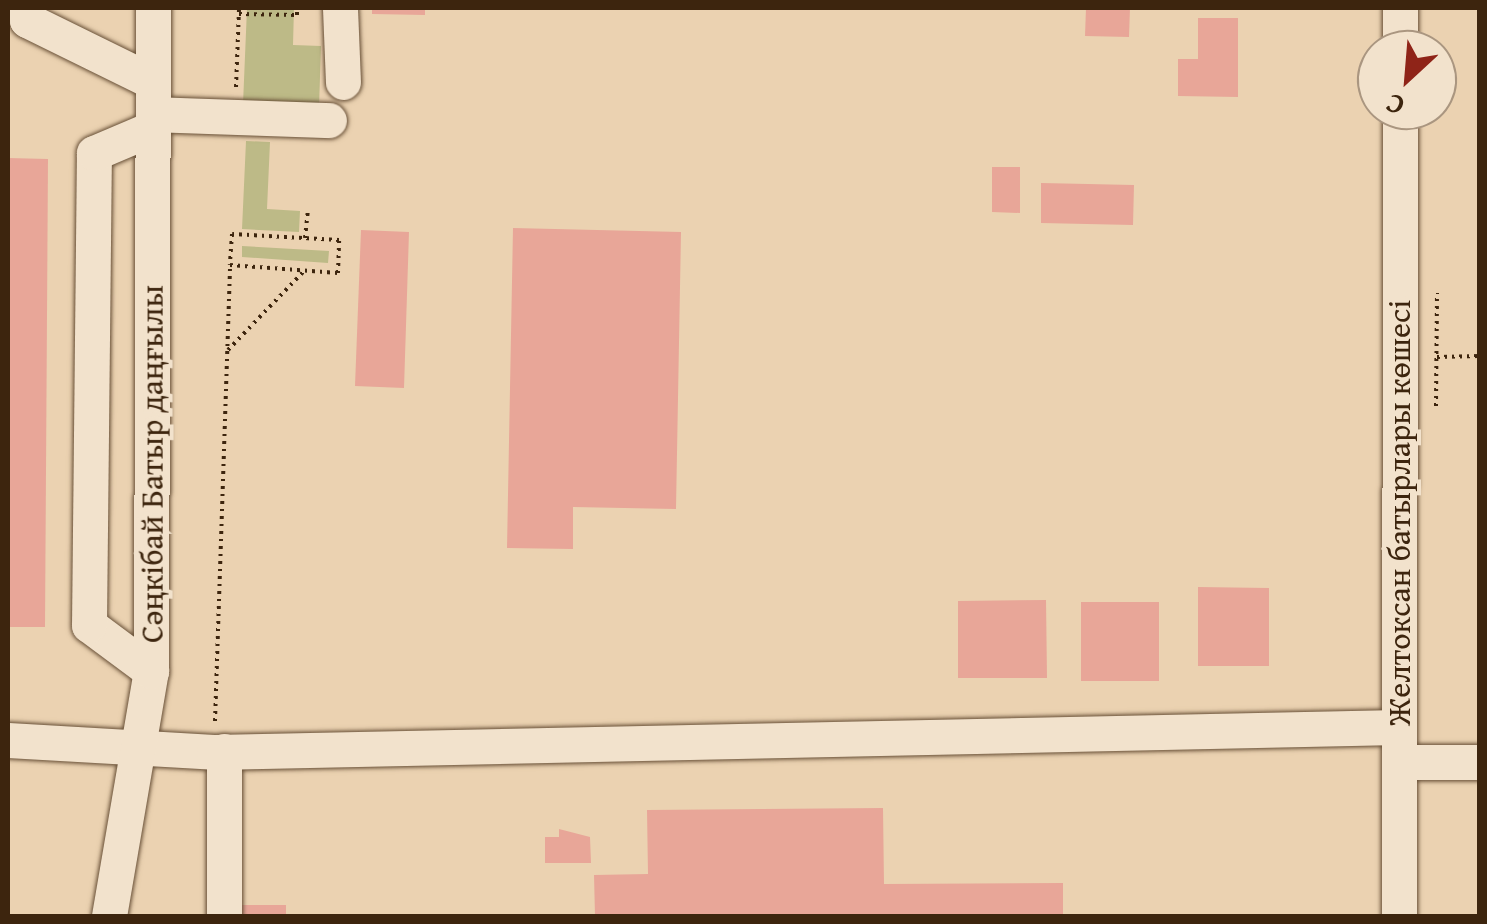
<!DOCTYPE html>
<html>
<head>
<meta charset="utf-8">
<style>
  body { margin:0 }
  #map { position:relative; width:1487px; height:924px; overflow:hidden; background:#ebd2b1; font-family:"Gentium Book Plus",serif }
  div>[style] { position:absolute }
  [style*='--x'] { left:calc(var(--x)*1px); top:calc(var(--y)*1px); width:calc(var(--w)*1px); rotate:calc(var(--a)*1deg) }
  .green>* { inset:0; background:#bdba87 }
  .building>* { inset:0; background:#e8a698 }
  .path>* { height:4px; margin-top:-2px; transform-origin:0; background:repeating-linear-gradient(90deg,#3d250e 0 2.5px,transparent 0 7.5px) }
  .roads { filter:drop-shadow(0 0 2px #685037) drop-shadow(0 0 2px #685037) }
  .minor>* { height:35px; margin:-17.5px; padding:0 17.5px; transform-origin:17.5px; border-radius:17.5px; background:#f2e2cc }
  span { translate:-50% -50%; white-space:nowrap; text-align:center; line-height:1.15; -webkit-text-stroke:8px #f2e2cc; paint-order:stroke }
  .street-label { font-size:32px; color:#3d250e }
  .frame { position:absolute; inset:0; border:10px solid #3d250e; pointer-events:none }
  .north { position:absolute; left:1357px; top:30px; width:100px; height:100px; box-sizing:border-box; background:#f2e2cc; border:2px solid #aa9680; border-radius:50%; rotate:206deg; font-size:28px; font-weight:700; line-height:40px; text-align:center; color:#3d250e }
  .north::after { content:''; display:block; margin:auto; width:35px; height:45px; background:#8f2418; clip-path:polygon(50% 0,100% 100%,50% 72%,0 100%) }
</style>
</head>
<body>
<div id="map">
  <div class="green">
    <i style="clip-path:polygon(247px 8px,294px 8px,293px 45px,321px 46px,319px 107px,243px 104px)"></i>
    <i style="clip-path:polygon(246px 141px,270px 142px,267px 209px,300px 211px,299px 232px,242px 229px)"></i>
    <i style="clip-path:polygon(242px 246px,329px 251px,328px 263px,242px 257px)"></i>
  </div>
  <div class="building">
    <i style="clip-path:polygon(372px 8px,425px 8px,425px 15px,372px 14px)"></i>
    <i style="clip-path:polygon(1086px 8px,1130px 8px,1129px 37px,1085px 36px)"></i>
    <i style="clip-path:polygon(1198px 18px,1238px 18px,1238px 97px,1178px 96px,1178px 59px,1198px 59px)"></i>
    <i style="clip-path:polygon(8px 158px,48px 159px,45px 627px,8px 627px)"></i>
    <i style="clip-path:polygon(992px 167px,1020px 167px,1020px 213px,992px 212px)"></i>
    <i style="clip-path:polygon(1041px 183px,1134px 185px,1133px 225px,1041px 223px)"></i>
    <i style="clip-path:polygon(513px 228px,681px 232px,676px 509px,573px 507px,573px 549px,507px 548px)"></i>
    <i style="clip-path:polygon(361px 230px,409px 232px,404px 388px,355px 386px)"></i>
    <i style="clip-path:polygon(1198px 587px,1269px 588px,1269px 666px,1198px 666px)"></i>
    <i style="clip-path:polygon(1046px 600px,1047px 678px,958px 678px,958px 601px)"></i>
    <i style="clip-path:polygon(1081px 602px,1159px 602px,1159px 681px,1081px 681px)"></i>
    <i style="clip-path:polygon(883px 808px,884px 884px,1063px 883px,1063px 916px,595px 916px,594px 875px,648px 874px,647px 810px)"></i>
    <i style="clip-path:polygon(559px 829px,590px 837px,591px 863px,545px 863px,545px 837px,559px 837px)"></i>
    <i style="clip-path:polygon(242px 905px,286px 905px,286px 916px,242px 916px)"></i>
  </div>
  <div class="path">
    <i style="--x:239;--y:14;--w:58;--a:1"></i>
    <i style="--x:297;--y:15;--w:7;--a:-90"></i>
    <i style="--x:236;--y:87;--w:79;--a:-87.8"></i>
    <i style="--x:305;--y:238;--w:30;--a:-84"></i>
    <i style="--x:228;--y:350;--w:111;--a:-46.1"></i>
    <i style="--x:1437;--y:357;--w:43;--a:-1.3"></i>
    <i style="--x:1436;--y:406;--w:113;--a:-89.5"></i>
    <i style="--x:215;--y:721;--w:456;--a:-88.1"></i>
    <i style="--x:230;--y:265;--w:108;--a:4.2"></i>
    <i style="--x:338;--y:273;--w:33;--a:-88"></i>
    <i style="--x:339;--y:240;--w:107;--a:-176.8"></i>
    <i style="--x:232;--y:234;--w:31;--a:94"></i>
  </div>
  <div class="roads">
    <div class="minor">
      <i style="--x:27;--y:8;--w:12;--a:90"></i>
      <i style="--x:27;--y:20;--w:140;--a:26.2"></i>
      <i style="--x:340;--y:8;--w:74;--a:87.7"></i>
      <i style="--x:1400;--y:50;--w:42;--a:-90"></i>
      <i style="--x:153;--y:114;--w:176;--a:2"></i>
      <i style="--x:151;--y:671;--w:77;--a:-143.4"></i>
      <i style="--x:89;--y:625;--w:472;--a:-89.4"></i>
      <i style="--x:94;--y:153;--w:64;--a:-23"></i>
      <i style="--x:8;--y:740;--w:206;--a:3.3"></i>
      <i style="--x:214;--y:752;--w:1185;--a:-1.21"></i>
      <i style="--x:1400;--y:762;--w:80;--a:0"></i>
      <i style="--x:109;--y:916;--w:249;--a:-80.3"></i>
      <i style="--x:151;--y:671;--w:663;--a:-89.83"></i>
      <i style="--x:224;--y:916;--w:165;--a:-90"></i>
      <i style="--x:1399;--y:916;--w:806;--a:-89.93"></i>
    </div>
  </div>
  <div class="street-label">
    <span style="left:152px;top:464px;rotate:-90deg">Сәңкібай Батыр даңғылы</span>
    <span style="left:1399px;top:513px;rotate:-90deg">Желтоксан батырлары көшесі</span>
  </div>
  <div class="frame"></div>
  <div class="north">С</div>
</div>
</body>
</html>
